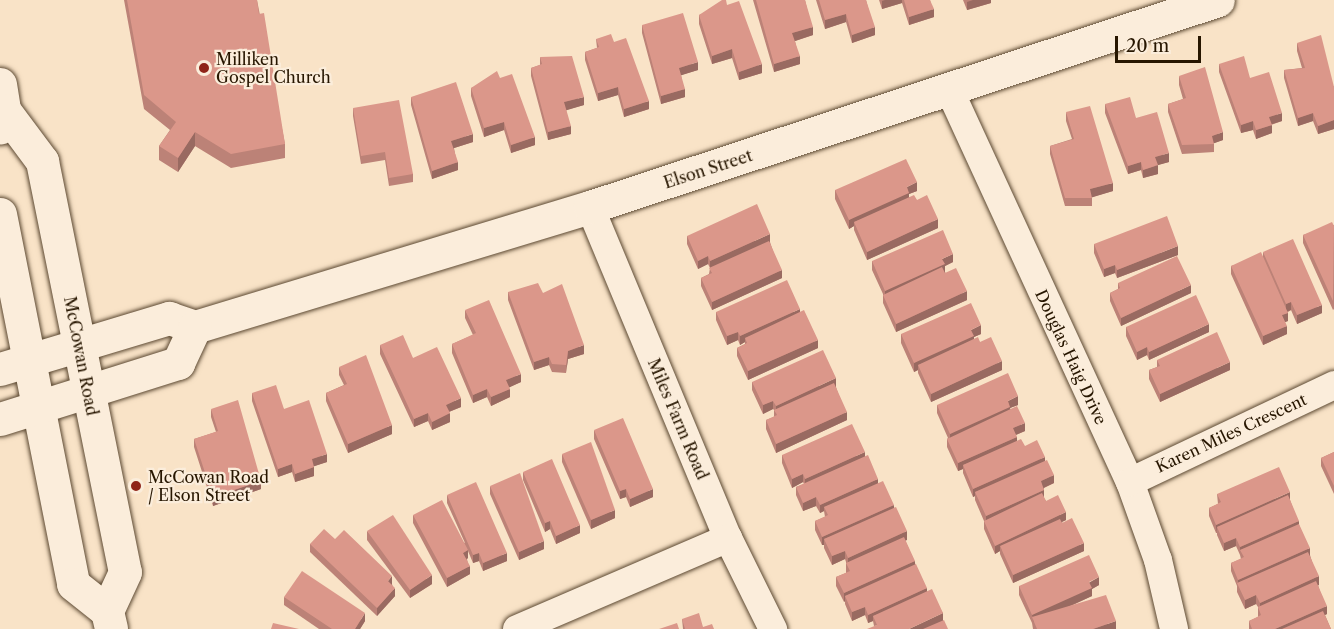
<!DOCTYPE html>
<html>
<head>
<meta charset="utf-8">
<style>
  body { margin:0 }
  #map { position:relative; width:1334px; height:629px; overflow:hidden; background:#f9e3c7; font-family:"Libre Caslon Text",serif }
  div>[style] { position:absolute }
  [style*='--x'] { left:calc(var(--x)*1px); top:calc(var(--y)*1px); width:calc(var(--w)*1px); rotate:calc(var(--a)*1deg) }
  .roads { filter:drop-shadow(0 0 2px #5c4932) drop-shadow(0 0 2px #5c4932) }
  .street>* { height:28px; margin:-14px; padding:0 14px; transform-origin:14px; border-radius:14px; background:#fbeddb }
  .secondary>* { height:33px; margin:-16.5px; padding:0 16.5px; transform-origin:16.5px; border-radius:16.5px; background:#fbeddb }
  .wall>* { inset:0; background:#bc8277 }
  .shaded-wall>* { inset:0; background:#996a61 }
  .building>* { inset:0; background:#db978a }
  .dots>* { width:16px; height:16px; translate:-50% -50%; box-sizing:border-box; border:3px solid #fbeddb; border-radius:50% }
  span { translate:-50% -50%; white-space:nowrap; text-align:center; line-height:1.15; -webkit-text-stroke:4.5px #fbeddb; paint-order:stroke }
  .poi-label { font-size:16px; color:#271600 }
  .left { translate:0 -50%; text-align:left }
  .street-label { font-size:16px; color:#271600 }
  .scale { position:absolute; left:1115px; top:36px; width:86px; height:27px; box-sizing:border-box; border:3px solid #271600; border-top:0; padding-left:8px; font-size:18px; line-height:21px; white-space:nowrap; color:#271600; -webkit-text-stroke:4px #fbeddb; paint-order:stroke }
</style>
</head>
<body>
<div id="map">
  <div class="roads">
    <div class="street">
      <i style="--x:950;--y:91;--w:430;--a:65.3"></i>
      <i style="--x:1130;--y:482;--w:83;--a:70.3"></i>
      <i style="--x:1158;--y:560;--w:71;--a:76.9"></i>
      <i style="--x:590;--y:207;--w:359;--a:67.4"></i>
      <i style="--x:728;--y:538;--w:102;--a:63.7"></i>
      <i style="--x:1130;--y:482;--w:226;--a:-25.4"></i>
      <i style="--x:517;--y:629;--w:230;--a:-23.3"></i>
    </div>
    <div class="secondary">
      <i style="--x:0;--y:84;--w:26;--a:81"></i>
      <i style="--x:4;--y:110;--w:18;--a:103"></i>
      <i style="--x:4;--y:110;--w:64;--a:53.3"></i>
      <i style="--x:42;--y:161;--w:419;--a:78.6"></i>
      <i style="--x:125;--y:572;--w:43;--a:114.8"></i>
      <i style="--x:107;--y:611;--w:18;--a:77"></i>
      <i style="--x:0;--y:214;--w:377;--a:78.8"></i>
      <i style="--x:73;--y:584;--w:43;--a:38.5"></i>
      <i style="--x:0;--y:369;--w:177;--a:-16.8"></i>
      <i style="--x:169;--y:318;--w:28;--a:19"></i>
      <i style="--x:195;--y:327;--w:413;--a:-16.9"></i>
      <i style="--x:590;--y:207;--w:661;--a:-18.24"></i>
      <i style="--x:0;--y:419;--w:187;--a:-17.5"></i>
      <i style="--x:178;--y:363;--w:40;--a:-65"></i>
    </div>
  </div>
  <div class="wall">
    <i style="clip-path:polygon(124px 0,257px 0,285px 144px,285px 158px,231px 168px,195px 146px,178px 172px,159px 160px,159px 146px,170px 130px,144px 109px)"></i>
    <i style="clip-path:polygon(753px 0,805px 0,813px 35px,795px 41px,800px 64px,774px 72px)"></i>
    <i style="clip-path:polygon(816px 0,866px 0,875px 35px,852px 43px,846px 22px,825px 29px)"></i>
    <i style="clip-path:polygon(879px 0,930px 0,934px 17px,909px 25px,902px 3px,882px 9px)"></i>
    <i style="clip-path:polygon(963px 0,991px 0,991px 3px,967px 10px)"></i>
    <i style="clip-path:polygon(727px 5px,762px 73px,739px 80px,732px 58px,712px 64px,699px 24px,699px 15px)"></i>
    <i style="clip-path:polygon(642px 25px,698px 70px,681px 75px,685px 97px,661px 104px,642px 33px)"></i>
    <i style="clip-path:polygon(596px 39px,614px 42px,649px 109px,624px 117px,618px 95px,598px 101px,585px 60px,585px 52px,597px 48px)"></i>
    <i style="clip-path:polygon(1297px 43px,1334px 87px,1334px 129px,1318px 134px,1313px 121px,1298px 126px,1284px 78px,1284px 70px,1302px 68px,1297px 51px)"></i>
    <i style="clip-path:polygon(540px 57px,584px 105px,566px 110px,571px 134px,548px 140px,531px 76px,531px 68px,540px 65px)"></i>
    <i style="clip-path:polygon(1219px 64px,1250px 78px,1282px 121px,1271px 125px,1272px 133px,1256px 139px,1253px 130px,1241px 133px,1219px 72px)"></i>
    <i style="clip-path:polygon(1179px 76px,1223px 140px,1214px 143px,1214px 152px,1182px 154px,1168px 112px,1168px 104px,1183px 99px,1179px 85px)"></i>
    <i style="clip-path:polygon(500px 78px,535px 145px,511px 153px,504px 130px,484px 137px,471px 96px,471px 88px)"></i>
    <i style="clip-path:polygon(411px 97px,473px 142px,454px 148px,458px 170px,432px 179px,411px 105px)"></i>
    <i style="clip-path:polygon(1105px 104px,1136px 118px,1169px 162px,1157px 165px,1158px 174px,1143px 178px,1141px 170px,1128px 174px,1105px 113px)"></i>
    <i style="clip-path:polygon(353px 108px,413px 174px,413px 182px,389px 186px,385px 160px,361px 164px,353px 116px)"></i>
    <i style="clip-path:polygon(1066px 112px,1113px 191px,1092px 197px,1092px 206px,1065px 206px,1050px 154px,1050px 146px,1072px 139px,1066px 121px)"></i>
    <i style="clip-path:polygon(835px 190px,917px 191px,909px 194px,909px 197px,917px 200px,938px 228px,867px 260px,854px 230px,854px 226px,849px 229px,835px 199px)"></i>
    <i style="clip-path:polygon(1334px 221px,1334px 309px,1333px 310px,1303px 243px,1303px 235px,1334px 225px)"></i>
    <i style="clip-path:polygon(687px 236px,770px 242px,782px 278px,712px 310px,701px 286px,701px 278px,709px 274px,710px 268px,708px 264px,698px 269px,687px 244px)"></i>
    <i style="clip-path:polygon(1094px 244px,1178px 255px,1117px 278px,1115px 273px,1104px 277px,1094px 253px)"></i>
    <i style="clip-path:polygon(1263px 252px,1322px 313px,1297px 324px,1291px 310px,1288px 312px,1288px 321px,1285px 322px,1287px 334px,1263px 345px,1231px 274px,1231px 266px,1263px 257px)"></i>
    <i style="clip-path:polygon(872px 261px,953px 262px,945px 266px,945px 272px,967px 300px,896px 332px,883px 303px,883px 294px,872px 270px)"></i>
    <i style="clip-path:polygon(1118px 283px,1191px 293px,1121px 326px,1110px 301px,1110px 293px,1118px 289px)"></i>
    <i style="clip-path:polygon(508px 292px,543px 293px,584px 354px,568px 359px,566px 373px,552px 372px,549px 365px,534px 370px,508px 300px)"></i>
    <i style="clip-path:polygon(465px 310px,521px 382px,509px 387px,510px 397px,491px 406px,487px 397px,473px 403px,452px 353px,452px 344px,473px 335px,465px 318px)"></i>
    <i style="clip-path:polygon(716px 312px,800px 312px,818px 348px,748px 380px,737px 356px,737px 348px,745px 344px,745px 342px,740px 345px,738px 340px,727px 345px,716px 320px)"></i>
    <i style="clip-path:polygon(1126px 327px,1209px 332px,1149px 360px,1147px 355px,1137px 360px,1126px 336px)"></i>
    <i style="clip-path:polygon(901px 334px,981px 334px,974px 337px,974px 339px,980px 342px,1002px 370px,931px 402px,918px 373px,918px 370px,914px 372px,901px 343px)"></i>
    <i style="clip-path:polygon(380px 345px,413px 358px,461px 407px,449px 412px,450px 422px,432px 430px,428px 421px,414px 427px,380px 354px)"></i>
    <i style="clip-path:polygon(1157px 360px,1230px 370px,1160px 402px,1149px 379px,1149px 370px,1157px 367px)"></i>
    <i style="clip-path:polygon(339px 367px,392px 434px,348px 453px,326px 401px,326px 393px,344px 385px,339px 375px)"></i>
    <i style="clip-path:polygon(752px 382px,836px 387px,847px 420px,776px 453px,766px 429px,766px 420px,774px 417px,774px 410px,773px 409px,763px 414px,752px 390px)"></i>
    <i style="clip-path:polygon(252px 393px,284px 409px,327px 462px,314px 466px,314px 476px,295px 482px,292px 472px,278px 477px,252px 401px)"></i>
    <i style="clip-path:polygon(937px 405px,1018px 405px,1010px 408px,1025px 431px,1016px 435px,1017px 441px,1045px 461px,1054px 483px,1044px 488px,1044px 498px,1046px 501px,1066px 520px,1062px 522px,1084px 551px,1013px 583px,1000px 554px,1000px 551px,995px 554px,984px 529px,984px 521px,975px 500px,975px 496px,973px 497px,963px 473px,963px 469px,958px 471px,947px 447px,947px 439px,948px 438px,937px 413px)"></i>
    <i style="clip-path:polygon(211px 409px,261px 489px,213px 506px,194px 447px,194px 439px,216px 432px,211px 417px)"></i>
    <i style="clip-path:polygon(594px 430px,653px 497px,630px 507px,626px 497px,620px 499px,594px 439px)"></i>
    <i style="clip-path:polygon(1334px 452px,1334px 494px,1321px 466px,1321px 458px)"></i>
    <i style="clip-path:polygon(562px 454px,615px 518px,591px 529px,562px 462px)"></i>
    <i style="clip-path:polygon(782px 455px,865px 456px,878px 483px,894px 507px,907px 540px,905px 540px,927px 591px,943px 613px,874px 626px,873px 621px,868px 623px,865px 615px,852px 621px,845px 604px,845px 601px,844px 602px,836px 586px,836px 577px,846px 573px,846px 562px,845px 559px,832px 565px,824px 548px,824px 545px,822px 545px,815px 530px,815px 521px,825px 517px,824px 511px,820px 513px,816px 506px,803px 511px,796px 495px,796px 487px,804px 484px,803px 482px,792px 488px,782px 463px)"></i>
    <i style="clip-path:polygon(523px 472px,580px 533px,556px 544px,550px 529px,545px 532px,523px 480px)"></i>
    <i style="clip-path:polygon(490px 486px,544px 549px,519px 560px,490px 494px)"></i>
    <i style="clip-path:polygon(1217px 494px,1290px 500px,1310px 555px,1319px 585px,1318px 585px,1327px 614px,1325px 615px,1331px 629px,1249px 629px,1249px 621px,1258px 617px,1258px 607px,1256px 604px,1245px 609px,1237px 592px,1237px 586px,1231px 571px,1231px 563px,1241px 559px,1240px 555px,1236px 546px,1224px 551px,1217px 535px,1217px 533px,1216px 533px,1209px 516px,1209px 508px,1218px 504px)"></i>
    <i style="clip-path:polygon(447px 495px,507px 561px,483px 571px,479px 561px,473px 563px,468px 551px,468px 558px,467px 559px,470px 574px,447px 587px,413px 523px,413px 515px,465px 543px,447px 503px)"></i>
    <i style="clip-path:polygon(367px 531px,432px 584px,410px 598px,367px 540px)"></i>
    <i style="clip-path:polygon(335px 539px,392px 584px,395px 596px,377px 616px,310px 552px,310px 544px)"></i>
    <i style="clip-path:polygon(1099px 585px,1092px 589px,1092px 596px,1071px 606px,1116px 629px,1033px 629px,1032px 623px,1019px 595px,1019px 586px)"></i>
    <i style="clip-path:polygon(284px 597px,365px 621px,360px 629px,319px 629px,284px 605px)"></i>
    <i style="clip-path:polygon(682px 619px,703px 627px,714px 629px,683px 629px)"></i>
  </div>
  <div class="shaded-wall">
    <i style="clip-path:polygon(885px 0,902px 0,902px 3px,882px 9px,882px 1px)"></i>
    <i style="clip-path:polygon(973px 0,991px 0,991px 3px,967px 10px,967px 2px)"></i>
    <i style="clip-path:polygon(934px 9px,934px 17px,909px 25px,909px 17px)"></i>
    <i style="clip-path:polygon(846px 14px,846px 22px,825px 29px,825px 20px)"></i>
    <i style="clip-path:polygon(813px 27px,813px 35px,792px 42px,792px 33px)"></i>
    <i style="clip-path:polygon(875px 27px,875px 35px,852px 43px,852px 35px)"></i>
    <i style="clip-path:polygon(732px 49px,732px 58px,712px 64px,712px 56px)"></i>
    <i style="clip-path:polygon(800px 56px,800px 64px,774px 72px,774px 64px)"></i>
    <i style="clip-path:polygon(698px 62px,698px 70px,679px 76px,679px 68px)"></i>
    <i style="clip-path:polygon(762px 64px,762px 73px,739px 80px,739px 72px)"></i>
    <i style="clip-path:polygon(618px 87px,618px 95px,598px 101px,598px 93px)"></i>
    <i style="clip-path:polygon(685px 89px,685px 97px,661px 104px,661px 96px)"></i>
    <i style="clip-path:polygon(584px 97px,584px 105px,564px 111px,564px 102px)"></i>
    <i style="clip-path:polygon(649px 101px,649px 109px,624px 117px,624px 109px)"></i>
    <i style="clip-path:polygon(1282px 113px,1282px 121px,1269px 125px,1269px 117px)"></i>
    <i style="clip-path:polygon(1313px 113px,1313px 121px,1298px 126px,1298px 118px)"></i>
    <i style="clip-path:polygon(1334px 120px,1334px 129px,1318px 134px,1318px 126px)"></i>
    <i style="clip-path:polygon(1253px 121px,1253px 130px,1241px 133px,1241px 125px)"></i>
    <i style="clip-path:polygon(504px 122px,504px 130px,484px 137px,484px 128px)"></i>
    <i style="clip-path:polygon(1272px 125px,1272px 133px,1256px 139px,1256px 130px)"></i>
    <i style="clip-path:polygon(571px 126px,571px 134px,548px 140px,548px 132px)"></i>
    <i style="clip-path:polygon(195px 132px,195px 146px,178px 172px,178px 158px)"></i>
    <i style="clip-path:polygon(1223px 132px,1223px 140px,1212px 144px,1212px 136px)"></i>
    <i style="clip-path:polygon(473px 134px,473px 142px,451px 149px,451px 141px)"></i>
    <i style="clip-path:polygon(535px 137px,535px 145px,511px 153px,511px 145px)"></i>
    <i style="clip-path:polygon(1169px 153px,1169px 162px,1155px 166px,1155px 157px)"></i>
    <i style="clip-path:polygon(458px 162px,458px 170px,432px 179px,432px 171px)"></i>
    <i style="clip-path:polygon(1141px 162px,1141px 170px,1128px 174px,1128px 166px)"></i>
    <i style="clip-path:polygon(1158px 165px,1158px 174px,1143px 178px,1143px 170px)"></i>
    <i style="clip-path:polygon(917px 182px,917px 191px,909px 194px,909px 201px,854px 222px,854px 226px,849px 229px,849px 220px,907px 187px)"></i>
    <i style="clip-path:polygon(1113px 183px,1113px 191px,1090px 198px,1090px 189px)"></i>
    <i style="clip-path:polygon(938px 219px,938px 228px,867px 260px,867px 252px)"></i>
    <i style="clip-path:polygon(770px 234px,770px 242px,710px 269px,710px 261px)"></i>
    <i style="clip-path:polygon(1178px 246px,1178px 255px,1117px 278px,1117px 270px)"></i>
    <i style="clip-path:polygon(953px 254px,953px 262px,945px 266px,945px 273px,885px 299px,885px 291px,942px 259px)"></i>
    <i style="clip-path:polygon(708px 256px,708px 264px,698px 269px,698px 261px)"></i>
    <i style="clip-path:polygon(1115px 265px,1115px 273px,1104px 277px,1104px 269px)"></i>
    <i style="clip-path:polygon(782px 270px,782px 278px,712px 310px,712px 302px)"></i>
    <i style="clip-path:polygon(1191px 285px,1191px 293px,1121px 326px,1121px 318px)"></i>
    <i style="clip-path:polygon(967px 291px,967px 300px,896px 332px,896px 324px)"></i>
    <i style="clip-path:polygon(1291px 302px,1291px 310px,1286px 312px,1286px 304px)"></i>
    <i style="clip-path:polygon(1322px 305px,1322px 313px,1297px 324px,1297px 315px)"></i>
    <i style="clip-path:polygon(800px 309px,800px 317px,745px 338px,745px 342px,740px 345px,740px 336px)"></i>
    <i style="clip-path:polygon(1288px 313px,1288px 321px,1282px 323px,1282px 315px)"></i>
    <i style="clip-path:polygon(1209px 324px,1209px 332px,1149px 360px,1149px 352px)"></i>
    <i style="clip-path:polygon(981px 325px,981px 334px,974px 337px,974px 344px,918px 365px,918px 370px,914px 372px,914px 363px,971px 330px)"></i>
    <i style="clip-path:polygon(1287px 326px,1287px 334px,1263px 345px,1263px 336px)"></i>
    <i style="clip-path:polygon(738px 332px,738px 340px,727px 345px,727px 336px)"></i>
    <i style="clip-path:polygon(818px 340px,818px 348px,748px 380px,748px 371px)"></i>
    <i style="clip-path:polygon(584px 345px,584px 354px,568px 359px,566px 373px,568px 351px)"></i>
    <i style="clip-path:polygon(1147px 347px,1147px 355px,1137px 360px,1137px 352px)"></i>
    <i style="clip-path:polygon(549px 357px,549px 365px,534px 370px,534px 362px)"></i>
    <i style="clip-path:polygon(1002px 361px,1002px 370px,931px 402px,931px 394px)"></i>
    <i style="clip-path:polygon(1230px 362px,1230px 370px,1160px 402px,1160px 394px)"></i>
    <i style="clip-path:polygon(521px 374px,521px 382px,506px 389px,506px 380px)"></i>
    <i style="clip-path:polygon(836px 378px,836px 387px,776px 414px,776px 406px)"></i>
    <i style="clip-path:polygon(487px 389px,487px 397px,473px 403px,473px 395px)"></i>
    <i style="clip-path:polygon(510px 389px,510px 397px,491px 406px,491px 397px)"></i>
    <i style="clip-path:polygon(1018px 396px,1018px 405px,1010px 408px,1010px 415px,950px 442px,950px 434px,1008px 401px)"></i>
    <i style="clip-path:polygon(461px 398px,461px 407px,446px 413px,446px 405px)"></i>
    <i style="clip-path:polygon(773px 401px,773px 409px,763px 414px,763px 405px)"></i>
    <i style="clip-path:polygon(847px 412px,847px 420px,776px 453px,776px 444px)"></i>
    <i style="clip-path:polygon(428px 413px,428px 421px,414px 427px,414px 419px)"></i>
    <i style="clip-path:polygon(450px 413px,450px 422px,432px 430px,432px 422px)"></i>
    <i style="clip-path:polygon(1025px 423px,1025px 431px,1013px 436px,1013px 428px)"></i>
    <i style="clip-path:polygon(392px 425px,392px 434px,348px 453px,348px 444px)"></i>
    <i style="clip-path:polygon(1017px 437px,1017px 445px,963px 465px,963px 469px,958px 471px,958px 463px)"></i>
    <i style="clip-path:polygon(865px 452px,865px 461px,805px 487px,805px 479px)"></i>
    <i style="clip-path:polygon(327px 454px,327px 462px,312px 467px,312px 459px)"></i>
    <i style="clip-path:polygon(1045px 457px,1045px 465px,975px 492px,975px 496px,973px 497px,973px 489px)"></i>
    <i style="clip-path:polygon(292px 464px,292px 472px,278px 477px,278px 469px)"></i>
    <i style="clip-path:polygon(314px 467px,314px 476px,295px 482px,295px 474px)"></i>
    <i style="clip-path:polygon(803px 474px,803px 482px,792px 488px,792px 479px)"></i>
    <i style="clip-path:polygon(1054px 475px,1054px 483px,1041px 489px,1041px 481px)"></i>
    <i style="clip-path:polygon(878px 479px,878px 487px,824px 507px,824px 511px,820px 513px,820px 505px)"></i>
    <i style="clip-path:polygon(261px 481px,261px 489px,213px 506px,213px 497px)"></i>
    <i style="clip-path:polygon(626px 489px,626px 497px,620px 499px,620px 491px)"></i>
    <i style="clip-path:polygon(653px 489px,653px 497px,630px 507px,630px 499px)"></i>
    <i style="clip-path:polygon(1044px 490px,1044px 498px,986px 524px,986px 516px)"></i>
    <i style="clip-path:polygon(1290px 492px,1290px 500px,1217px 527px,1216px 533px,1216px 525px)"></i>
    <i style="clip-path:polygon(816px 497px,816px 506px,803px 511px,803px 503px)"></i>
    <i style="clip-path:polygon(894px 505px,894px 514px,824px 539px,824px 545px,822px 545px,822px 537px)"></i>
    <i style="clip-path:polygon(615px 510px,615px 518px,591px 529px,591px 520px)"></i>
    <i style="clip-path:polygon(1066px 512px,1066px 520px,1002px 550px,1000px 546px,1000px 551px,995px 554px,995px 546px)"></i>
    <i style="clip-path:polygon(550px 521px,550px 529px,545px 532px,545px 523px)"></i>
    <i style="clip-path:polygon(1299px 521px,1299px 529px,1240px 550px,1240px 555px,1240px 547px)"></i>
    <i style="clip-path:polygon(580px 525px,580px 533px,556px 544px,556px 536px)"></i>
    <i style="clip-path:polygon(907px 531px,907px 540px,848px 566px,848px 558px)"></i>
    <i style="clip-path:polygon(1236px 538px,1236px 546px,1224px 551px,1224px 543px)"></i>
    <i style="clip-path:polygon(544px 541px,544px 549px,519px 560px,519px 552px)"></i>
    <i style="clip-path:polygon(1084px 543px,1084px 551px,1013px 583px,1013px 575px)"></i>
    <i style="clip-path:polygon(1310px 548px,1310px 557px,1238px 585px,1238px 580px)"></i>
    <i style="clip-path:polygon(468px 550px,468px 558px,463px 561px,463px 553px)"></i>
    <i style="clip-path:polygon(845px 551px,845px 559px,832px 565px,832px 556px)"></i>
    <i style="clip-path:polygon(479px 553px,479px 561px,473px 563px,473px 555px)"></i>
    <i style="clip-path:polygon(507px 553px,507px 561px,483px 571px,483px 563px)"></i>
    <i style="clip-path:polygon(915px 561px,915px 569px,845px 596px,845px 601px,844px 602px,844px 593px)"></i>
    <i style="clip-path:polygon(470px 566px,470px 574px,447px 587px,447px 578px)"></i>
    <i style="clip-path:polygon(432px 575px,432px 584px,410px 598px,410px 590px)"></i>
    <i style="clip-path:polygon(392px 576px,392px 584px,388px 589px,388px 581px)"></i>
    <i style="clip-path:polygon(1319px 576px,1319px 585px,1260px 611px,1260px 603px)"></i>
    <i style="clip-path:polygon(1099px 577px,1099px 585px,1092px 589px,1092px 596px,1034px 622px,1032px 615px)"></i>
    <i style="clip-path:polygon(395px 588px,395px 596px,377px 616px,377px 608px)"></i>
    <i style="clip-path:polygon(927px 588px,927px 596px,873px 616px,873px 621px,868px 623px,868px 615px)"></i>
    <i style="clip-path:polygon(1256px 595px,1256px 604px,1245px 609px,1245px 600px)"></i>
    <i style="clip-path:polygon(1327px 606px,1327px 614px,1294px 629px,1275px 629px)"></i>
    <i style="clip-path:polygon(865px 607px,865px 615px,852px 621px,852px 612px)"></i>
    <i style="clip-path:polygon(365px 613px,365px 621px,360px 629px,355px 629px)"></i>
    <i style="clip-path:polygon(943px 613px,943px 622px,927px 629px,909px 629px)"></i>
    <i style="clip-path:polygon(1116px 621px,1116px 629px,1093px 629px)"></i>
  </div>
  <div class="building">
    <i style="clip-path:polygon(127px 0,257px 0,259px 14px,264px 13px,285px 144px,231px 154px,195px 132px,178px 158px,159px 146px,176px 122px,144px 95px)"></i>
    <i style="clip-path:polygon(722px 0,726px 0,727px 5px,739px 1px,762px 64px,739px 72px,732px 49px,712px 56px,699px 15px)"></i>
    <i style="clip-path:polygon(756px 0,805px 0,813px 27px,792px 33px,800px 56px,774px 64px)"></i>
    <i style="clip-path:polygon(819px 0,866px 0,875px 27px,852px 35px,846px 14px,825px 20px)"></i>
    <i style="clip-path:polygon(904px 0,930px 0,934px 9px,909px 17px)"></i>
    <i style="clip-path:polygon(683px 13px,698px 62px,679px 68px,685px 89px,661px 96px,642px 25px)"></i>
    <i style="clip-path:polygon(611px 34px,614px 42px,626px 38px,649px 101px,624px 109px,618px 87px,598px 93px,585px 52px,599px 47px,596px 39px)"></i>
    <i style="clip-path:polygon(1321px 35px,1334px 87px,1334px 120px,1318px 126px,1313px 113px,1298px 118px,1284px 70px,1305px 68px,1297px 43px)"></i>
    <i style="clip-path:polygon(572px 56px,584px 97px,564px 102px,571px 126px,548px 132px,531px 68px,542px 64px,540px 57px)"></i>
    <i style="clip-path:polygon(1244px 56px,1250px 78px,1269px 72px,1282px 113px,1269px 117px,1272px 125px,1256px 130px,1253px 121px,1241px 125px,1219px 64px)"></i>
    <i style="clip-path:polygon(1205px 67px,1223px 132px,1212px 136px,1214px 144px,1182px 145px,1168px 104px,1186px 98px,1179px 76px)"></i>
    <i style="clip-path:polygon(497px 71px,500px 78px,512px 74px,535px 137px,511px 145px,504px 122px,484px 128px,471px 88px)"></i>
    <i style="clip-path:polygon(456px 82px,473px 134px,451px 141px,458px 162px,432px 171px,411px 97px)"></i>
    <i style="clip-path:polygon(1130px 97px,1136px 118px,1157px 112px,1169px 153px,1155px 157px,1158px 165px,1143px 170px,1141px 162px,1128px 166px,1105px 104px)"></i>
    <i style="clip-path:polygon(399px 100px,413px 174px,389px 178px,385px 152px,361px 156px,353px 108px)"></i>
    <i style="clip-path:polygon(1090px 106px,1113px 183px,1090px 189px,1092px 198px,1065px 198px,1050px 146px,1074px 139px,1066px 112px)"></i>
    <i style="clip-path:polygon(906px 159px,917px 182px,907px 187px,909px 193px,849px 220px,835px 190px)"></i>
    <i style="clip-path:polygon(914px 195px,917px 200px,927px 195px,938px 219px,867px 252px,854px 222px)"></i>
    <i style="clip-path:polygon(757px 204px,770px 234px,710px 261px,708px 256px,698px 261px,687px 236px)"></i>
    <i style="clip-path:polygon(1167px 216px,1178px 246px,1117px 270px,1115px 265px,1104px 269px,1094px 244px)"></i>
    <i style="clip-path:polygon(1332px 222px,1334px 226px,1333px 301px,1303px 235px)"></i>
    <i style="clip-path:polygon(943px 230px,953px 254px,942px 259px,945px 264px,885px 291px,872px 261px)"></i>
    <i style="clip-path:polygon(1293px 239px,1322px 305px,1297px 315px,1291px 302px,1286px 304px,1263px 252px)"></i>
    <i style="clip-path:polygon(769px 241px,782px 270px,712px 302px,701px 278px,712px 273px,709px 268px)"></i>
    <i style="clip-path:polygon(1261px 252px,1288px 313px,1282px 315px,1287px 326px,1263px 336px,1231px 266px)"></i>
    <i style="clip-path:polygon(1177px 256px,1191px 285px,1121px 318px,1110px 293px,1120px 288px,1118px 283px)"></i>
    <i style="clip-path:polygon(942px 267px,945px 273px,956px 268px,967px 291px,896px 324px,883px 295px)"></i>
    <i style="clip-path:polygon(787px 280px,800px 309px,740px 336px,738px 332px,727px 336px,716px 312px)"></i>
    <i style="clip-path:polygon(538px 283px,543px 293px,562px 284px,584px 345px,568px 351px,566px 365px,552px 364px,549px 357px,534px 362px,508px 292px)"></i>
    <i style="clip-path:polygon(1196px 295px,1209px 324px,1149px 352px,1147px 347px,1137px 352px,1126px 327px)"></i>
    <i style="clip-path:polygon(489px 300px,521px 374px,506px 380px,510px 389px,491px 397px,487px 389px,473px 395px,452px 344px,476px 333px,465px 310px)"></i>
    <i style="clip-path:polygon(971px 303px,981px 325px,971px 330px,974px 336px,914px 363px,901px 334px)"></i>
    <i style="clip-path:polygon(804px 310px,818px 340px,748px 371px,737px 348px,747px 343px,745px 338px)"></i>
    <i style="clip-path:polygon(1217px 332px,1230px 362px,1160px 394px,1149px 370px,1160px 366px,1157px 360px)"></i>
    <i style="clip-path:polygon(403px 335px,413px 358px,437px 347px,461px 398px,446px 405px,450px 413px,432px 422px,428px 413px,414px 419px,380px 345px)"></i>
    <i style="clip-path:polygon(978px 337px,980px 342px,991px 337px,1002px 361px,931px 394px,918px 365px)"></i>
    <i style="clip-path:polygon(823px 350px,836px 378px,776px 406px,773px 401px,763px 405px,752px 382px)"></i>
    <i style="clip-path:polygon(366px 355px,392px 425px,348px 444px,326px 393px,347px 384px,339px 367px)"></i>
    <i style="clip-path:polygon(1008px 373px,1018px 396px,1008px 401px,1010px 407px,950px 434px,937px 405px)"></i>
    <i style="clip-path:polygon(834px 383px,847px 412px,776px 444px,766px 420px,777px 415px,774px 410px)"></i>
    <i style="clip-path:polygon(276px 385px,284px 409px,309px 400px,327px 454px,312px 459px,314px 467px,295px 474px,292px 464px,278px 469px,252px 393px)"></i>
    <i style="clip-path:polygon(238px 400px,261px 481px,213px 497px,194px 439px,218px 431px,211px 409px)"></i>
    <i style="clip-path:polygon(1017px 406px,1025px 423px,1013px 428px,1017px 437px,958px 463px,947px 439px)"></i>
    <i style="clip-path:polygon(623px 418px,653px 489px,630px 499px,626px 489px,620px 491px,594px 430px)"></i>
    <i style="clip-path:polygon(852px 424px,865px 452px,805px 479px,803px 474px,792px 479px,782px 455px)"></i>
    <i style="clip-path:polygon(1021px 439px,1025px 446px,1037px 440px,1045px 457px,973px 489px,963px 465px)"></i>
    <i style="clip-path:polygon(591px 442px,615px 510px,591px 520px,562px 454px)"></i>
    <i style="clip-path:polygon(1334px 452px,1334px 486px,1321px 458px)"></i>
    <i style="clip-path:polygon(868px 455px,878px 479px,820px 505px,816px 497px,803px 503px,796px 487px)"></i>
    <i style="clip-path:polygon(552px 459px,580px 525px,556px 536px,550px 521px,545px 523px,523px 472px)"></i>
    <i style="clip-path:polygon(1047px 460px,1054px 475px,1041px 481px,1044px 490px,986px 516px,975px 492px)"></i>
    <i style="clip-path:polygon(1279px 467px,1290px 492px,1216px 525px,1209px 508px,1221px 502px,1217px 494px)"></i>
    <i style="clip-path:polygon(520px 473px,544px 541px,519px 552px,490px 486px)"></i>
    <i style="clip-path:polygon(883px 481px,894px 505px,822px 537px,815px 521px,828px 515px,824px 507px)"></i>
    <i style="clip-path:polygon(476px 482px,507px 553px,483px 563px,479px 553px,473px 555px,447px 495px)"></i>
    <i style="clip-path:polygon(1042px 493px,1046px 501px,1058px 495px,1066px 512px,995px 546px,984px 521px)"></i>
    <i style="clip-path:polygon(1288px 495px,1299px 521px,1240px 547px,1236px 538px,1224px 543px,1217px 527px)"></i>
    <i style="clip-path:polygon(442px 500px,468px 550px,463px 553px,470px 566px,447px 578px,413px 515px)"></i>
    <i style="clip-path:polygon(896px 507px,907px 531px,848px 558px,845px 551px,832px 556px,824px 539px)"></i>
    <i style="clip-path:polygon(393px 515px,432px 575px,410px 590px,367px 531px)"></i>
    <i style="clip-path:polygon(1072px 518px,1084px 543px,1013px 575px,1000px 546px,1060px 519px,1062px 523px)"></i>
    <i style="clip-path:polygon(1299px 524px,1310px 548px,1238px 580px,1231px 563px,1244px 557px,1240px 550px)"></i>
    <i style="clip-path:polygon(324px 529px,335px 539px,344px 530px,392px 576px,388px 581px,395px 588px,377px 608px,310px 544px)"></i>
    <i style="clip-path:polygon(904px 537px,915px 561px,844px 593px,836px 577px,850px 571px,846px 563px)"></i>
    <i style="clip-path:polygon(1308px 552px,1319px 576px,1260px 603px,1256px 595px,1245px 600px,1237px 583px)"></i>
    <i style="clip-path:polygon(1089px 555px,1099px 577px,1089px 582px,1092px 588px,1032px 615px,1019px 586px)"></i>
    <i style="clip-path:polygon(916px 564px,927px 588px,868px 615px,865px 607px,852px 612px,845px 596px)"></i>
    <i style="clip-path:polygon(302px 571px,365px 613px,355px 629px,332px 629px,284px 597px)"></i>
    <i style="clip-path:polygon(1316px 581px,1327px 606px,1275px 629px,1252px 629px,1249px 621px,1261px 615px,1258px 607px)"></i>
    <i style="clip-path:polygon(932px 589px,943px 613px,909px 629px,867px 629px,877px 625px,873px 616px)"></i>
    <i style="clip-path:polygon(1106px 595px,1116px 621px,1093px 629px,1037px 629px,1032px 617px)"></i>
    <i style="clip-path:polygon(1323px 611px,1331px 629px,1282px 629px)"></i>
    <i style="clip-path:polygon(699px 613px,703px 627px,712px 624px,714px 629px,685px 629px,682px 619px)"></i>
    <i style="clip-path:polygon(944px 620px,948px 629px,923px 629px)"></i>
    <i style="clip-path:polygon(273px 623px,299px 629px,271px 629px)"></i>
    <i style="clip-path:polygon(677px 623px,679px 629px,659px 629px)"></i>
  </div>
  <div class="dots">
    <i style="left:204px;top:68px;background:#8f2418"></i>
    <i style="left:136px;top:486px;background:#8f2418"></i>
  </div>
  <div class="poi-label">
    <span class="left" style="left:216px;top:68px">Milliken<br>Gospel Church</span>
    <span class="left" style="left:148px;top:486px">McCowan Road<br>/ Elson Street</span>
  </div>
  <div class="street-label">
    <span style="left:708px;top:169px;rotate:-18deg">Elson Street</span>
    <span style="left:81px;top:356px;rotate:79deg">McCowan Road</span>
    <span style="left:1071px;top:357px;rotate:65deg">Douglas Haig Drive</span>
    <span style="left:678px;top:419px;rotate:67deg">Miles Farm Road</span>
    <span style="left:1231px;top:433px;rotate:-25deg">Karen Miles Crescent</span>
  </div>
  <div class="scale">20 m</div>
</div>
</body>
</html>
